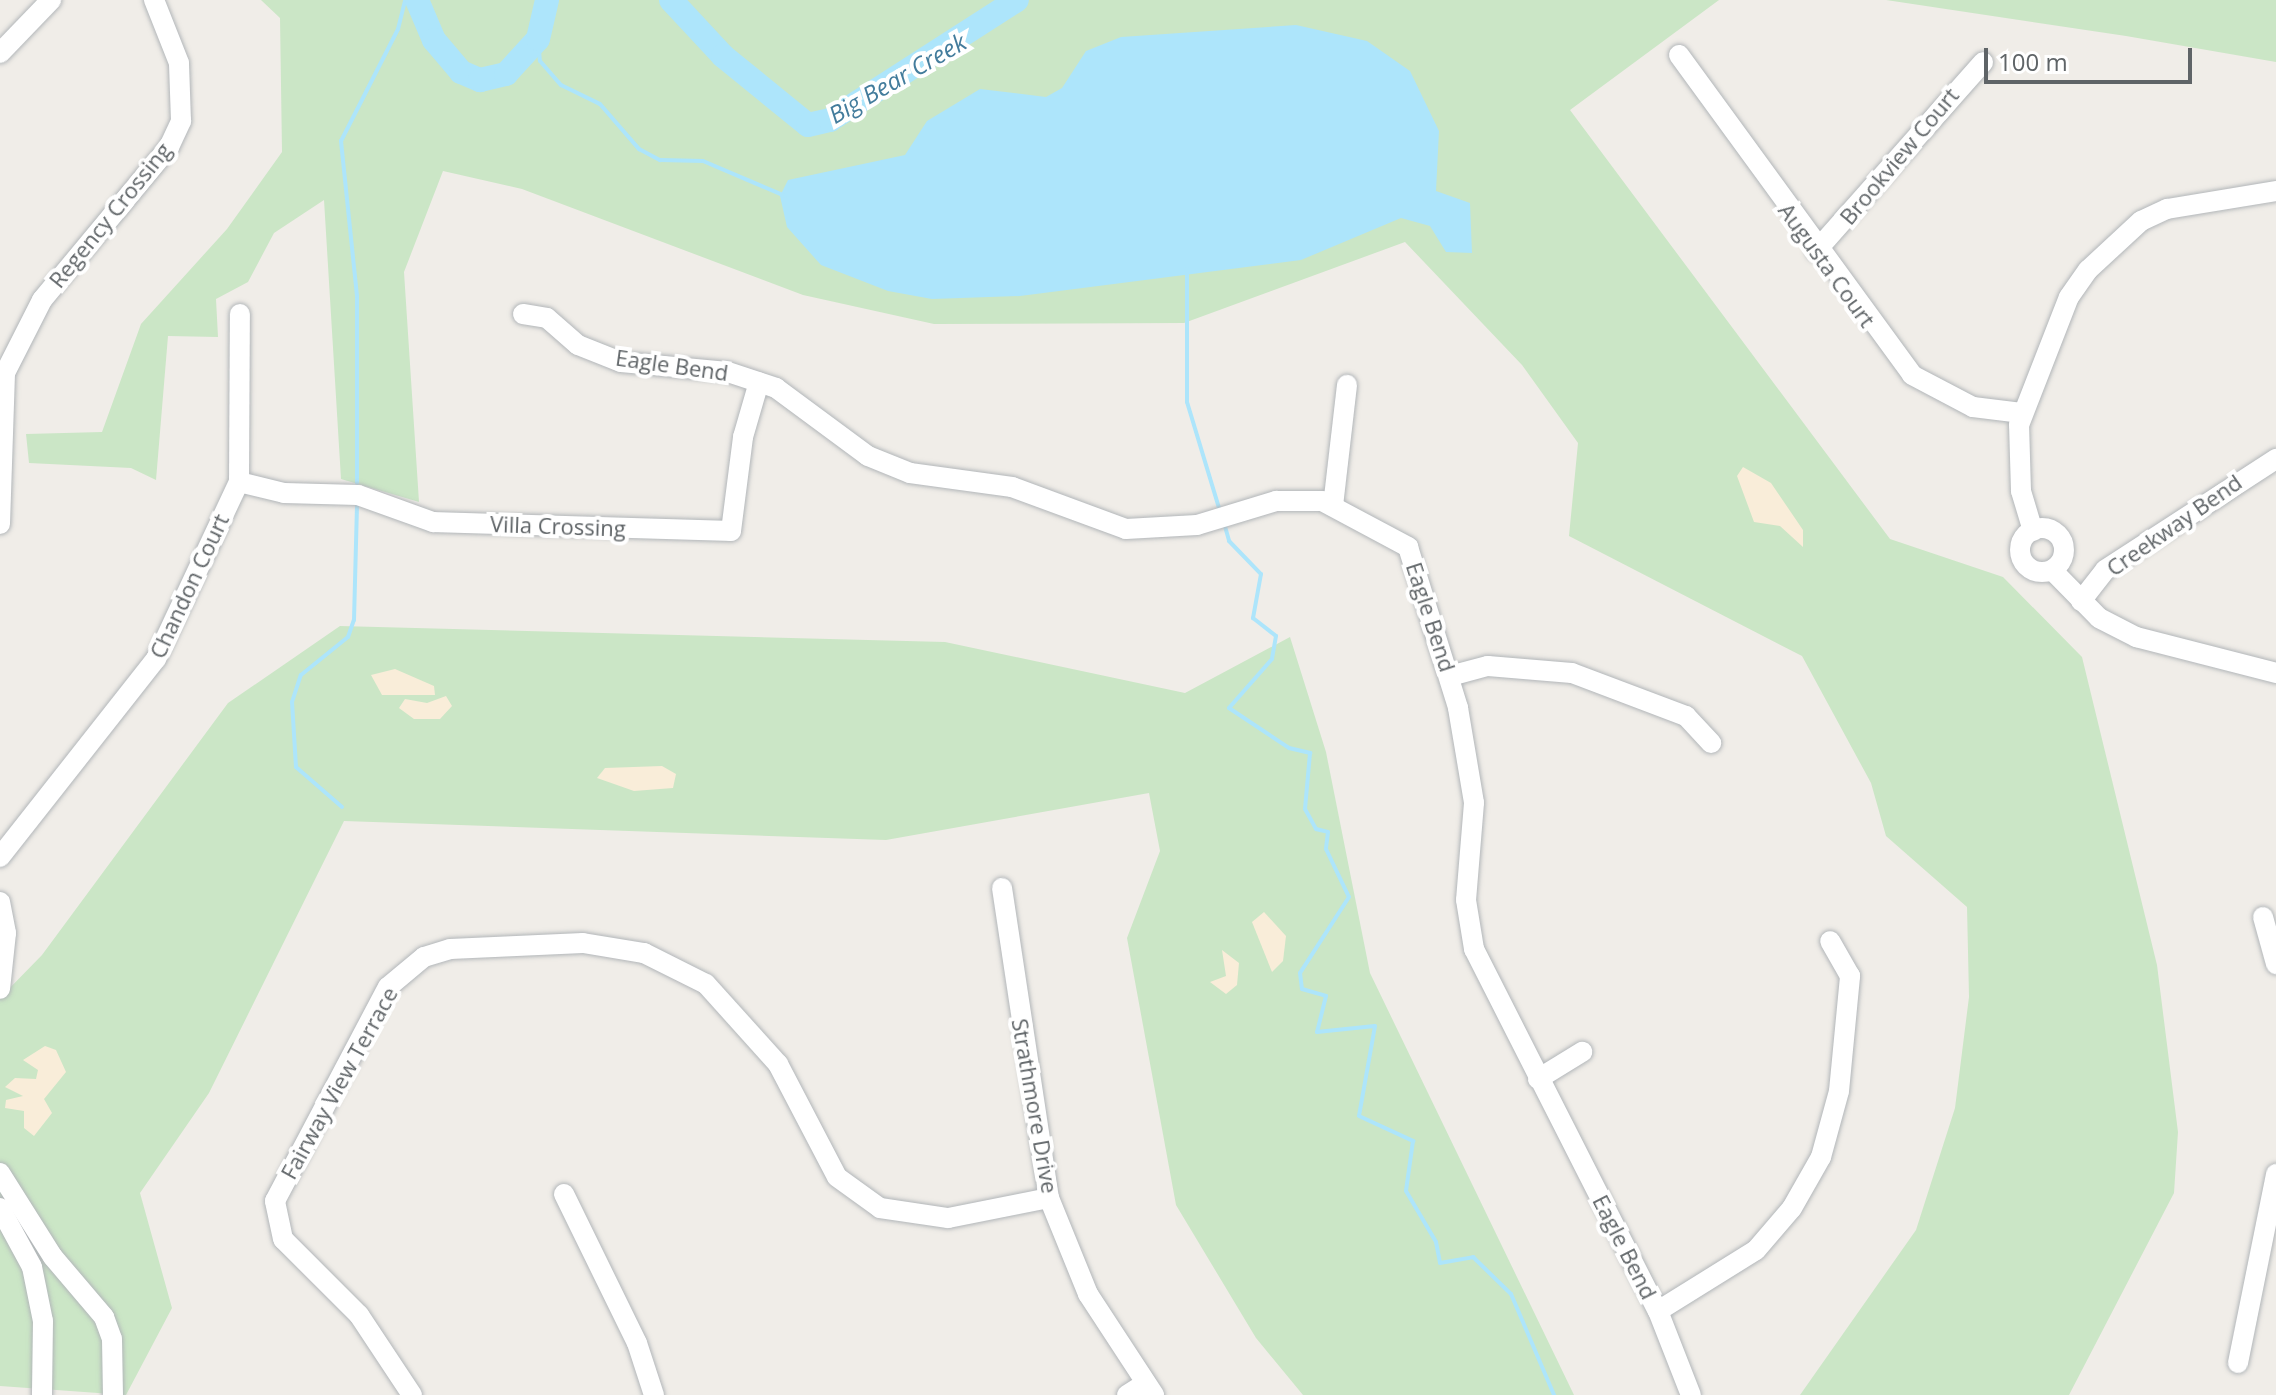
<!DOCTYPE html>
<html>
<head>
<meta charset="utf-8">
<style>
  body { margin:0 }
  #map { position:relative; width:2276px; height:1395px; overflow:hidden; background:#f0ede8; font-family:"Open Sans",sans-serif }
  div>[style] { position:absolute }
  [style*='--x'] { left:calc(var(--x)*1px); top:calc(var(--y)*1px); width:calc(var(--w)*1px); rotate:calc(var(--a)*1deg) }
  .green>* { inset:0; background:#cbe6c6 }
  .sand>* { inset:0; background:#f9edd9 }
  .water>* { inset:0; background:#ade5fb }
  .stream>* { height:4px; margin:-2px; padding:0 2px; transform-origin:2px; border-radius:2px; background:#ade5fb }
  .river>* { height:24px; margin:-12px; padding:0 12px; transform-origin:12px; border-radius:12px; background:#ade5fb }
  .roads { filter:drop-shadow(0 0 2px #b2b6b9) drop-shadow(0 0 2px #b2b6b9) }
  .minor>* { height:20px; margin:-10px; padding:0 10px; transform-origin:10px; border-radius:10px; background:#fff }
  .minor>.ring { margin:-10px; padding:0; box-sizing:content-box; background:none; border:20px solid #fff; border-radius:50% }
  span { translate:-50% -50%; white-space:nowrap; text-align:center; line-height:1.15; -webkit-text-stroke:8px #fff; paint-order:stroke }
  .street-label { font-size:22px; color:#5f6467 }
  .water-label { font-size:24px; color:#437c9c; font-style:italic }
  .scale { position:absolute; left:1984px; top:48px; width:208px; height:36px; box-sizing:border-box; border:4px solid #5f6467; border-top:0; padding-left:10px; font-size:24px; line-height:28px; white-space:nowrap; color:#5f6467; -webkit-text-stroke:6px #fff; paint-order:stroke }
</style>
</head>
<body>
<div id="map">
  <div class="green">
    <i style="clip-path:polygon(261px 0,1719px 0,1570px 110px,1890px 539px,2003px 577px,2082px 657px,2157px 965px,2178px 1132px,2174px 1193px,2069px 1395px,1800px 1395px,1916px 1230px,1955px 1108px,1969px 997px,1967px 907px,1886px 836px,1871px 783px,1802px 656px,1569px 536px,1578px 443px,1522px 365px,1405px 242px,1184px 323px,934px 324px,803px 295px,522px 189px,443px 171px,404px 272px,419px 502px,341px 479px,324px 200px,274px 233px,248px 282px,216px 299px,218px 337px,168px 336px,156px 480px,131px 468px,29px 463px,26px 434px,102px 432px,141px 324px,227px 229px,282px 152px,280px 18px)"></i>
    <i style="clip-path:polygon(1886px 0,2276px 0,2276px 62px,2126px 36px)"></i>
    <i style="clip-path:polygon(340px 626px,945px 642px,1185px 693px,1290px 637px,1326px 752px,1370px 973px,1574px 1395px,1303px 1395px,1256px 1338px,1176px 1205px,1127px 938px,1160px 851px,1149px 793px,886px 840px,344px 821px,209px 1093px,140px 1193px,172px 1308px,126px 1395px,0 1386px,0 998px,42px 955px,228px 703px)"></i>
  </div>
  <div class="sand">
    <i style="clip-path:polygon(1743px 467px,1771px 483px,1803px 530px,1803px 547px,1780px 526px,1754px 522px,1737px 476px)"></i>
    <i style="clip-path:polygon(395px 669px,434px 686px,435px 695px,382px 695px,371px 675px)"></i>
    <i style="clip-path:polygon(446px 696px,452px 706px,440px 719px,414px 719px,399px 708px,405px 699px,427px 703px)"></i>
    <i style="clip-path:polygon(662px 766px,676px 774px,673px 788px,634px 791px,597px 778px,605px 768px)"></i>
    <i style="clip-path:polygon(1264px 912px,1286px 936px,1283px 961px,1272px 972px,1252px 922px)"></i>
    <i style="clip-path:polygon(1222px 950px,1239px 963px,1237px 985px,1226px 994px,1210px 982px,1226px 976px)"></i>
    <i style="clip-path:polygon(45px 1046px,56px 1050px,66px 1072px,44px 1099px,52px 1113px,34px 1136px,24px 1128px,24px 1111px,5px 1108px,6px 1100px,23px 1096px,5px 1087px,15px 1078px,36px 1079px,38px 1070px,23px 1060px)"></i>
  </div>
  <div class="water">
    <i style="clip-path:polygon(1296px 25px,1367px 41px,1410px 71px,1439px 131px,1436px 191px,1470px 203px,1472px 253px,1446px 252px,1430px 226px,1401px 218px,1301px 260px,1020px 296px,932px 299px,888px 291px,821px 265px,787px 227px,780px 196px,788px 180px,905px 155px,927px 121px,980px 89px,1046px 97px,1062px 88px,1086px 51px,1121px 37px)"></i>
  </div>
  <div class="stream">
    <i style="--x:538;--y:39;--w:22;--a:85"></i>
    <i style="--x:540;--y:61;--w:32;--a:49"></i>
    <i style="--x:561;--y:85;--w:43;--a:26"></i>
    <i style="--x:600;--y:104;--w:60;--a:49.1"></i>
    <i style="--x:639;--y:149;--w:24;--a:28"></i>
    <i style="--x:660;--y:160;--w:43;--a:1.3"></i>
    <i style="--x:703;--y:161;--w:89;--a:23.1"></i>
    <i style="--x:1187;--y:269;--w:133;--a:90"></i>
    <i style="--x:1187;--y:402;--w:114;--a:73.2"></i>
    <i style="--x:357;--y:483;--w:187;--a:-90"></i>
    <i style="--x:357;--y:296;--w:156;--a:-95.9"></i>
    <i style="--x:341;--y:141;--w:126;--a:-63"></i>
    <i style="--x:398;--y:29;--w:30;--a:-76"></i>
    <i style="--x:1224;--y:523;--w:19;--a:74"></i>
    <i style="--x:1229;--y:541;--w:46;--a:45.9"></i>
    <i style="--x:1261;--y:574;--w:45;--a:100.3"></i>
    <i style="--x:1253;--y:618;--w:29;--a:38"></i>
    <i style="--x:1276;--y:636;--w:23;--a:100"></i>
    <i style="--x:1272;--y:659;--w:65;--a:131.3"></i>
    <i style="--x:1229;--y:708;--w:72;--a:33.7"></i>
    <i style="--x:1289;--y:748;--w:22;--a:13"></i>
    <i style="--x:1310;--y:753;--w:56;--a:95.1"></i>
    <i style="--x:1305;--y:809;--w:23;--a:61"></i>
    <i style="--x:1316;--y:829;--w:12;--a:14"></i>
    <i style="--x:1328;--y:832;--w:17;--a:97"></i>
    <i style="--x:1326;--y:849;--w:53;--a:64.4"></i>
    <i style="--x:1349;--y:897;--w:90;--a:122.8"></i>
    <i style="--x:1300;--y:973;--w:16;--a:83"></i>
    <i style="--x:1302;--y:989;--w:25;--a:16"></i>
    <i style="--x:1326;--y:996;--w:37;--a:104"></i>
    <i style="--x:1317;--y:1032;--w:58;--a:-5.9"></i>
    <i style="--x:1375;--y:1026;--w:91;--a:100.1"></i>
    <i style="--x:1359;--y:1116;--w:60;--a:24.8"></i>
    <i style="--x:1413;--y:1141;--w:50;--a:98"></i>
    <i style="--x:1406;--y:1191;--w:59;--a:59.5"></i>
    <i style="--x:1436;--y:1242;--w:21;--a:79"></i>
    <i style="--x:1440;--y:1263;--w:34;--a:-10"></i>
    <i style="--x:1473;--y:1257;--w:53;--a:44.2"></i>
    <i style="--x:1511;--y:1294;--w:110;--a:66.9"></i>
    <i style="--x:342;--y:807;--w:61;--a:-139"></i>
    <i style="--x:296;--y:767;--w:65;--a:-93.5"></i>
    <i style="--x:292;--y:702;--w:28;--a:-72"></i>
    <i style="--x:301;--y:675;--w:60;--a:-39"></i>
    <i style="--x:348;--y:637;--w:18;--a:-71"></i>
    <i style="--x:354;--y:620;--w:114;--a:-88.5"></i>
  </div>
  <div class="river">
    <i style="--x:417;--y:0;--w:43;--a:67"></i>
    <i style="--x:434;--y:40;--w:42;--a:49.8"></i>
    <i style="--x:461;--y:72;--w:21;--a:23"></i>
    <i style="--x:480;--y:80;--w:27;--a:-13"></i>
    <i style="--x:506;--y:74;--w:47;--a:-47.6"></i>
    <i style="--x:538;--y:39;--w:40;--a:-77"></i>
    <i style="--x:671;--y:0;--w:76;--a:47.1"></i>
    <i style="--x:723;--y:56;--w:109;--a:39.1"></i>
    <i style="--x:808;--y:125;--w:23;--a:-13"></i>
    <i style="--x:830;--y:120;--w:222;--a:-32.7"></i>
  </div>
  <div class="roads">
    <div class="minor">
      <i style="--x:0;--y:53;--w:74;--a:-46.1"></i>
      <i style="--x:1679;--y:55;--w:396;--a:53.9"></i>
      <i style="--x:1912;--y:375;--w:69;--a:27.7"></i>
      <i style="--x:1973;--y:407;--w:49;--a:7"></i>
      <i style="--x:1816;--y:251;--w:252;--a:-48.5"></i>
      <i style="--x:523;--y:314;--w:24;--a:9"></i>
      <i style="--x:547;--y:318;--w:41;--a:41.1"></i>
      <i style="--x:578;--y:345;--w:46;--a:21.6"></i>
      <i style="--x:621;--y:362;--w:107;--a:5.3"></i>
      <i style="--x:728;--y:372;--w:51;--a:18.4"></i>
      <i style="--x:776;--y:388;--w:114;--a:36.5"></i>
      <i style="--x:868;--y:456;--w:45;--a:22"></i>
      <i style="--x:910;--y:473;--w:103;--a:7.8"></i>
      <i style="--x:1012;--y:487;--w:121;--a:20.2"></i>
      <i style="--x:1126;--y:529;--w:71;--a:-3.2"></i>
      <i style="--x:1197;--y:525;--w:83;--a:-16.9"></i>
      <i style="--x:1276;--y:501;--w:46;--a:0"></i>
      <i style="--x:1322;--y:501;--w:98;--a:28.1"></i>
      <i style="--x:1408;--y:547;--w:169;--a:72.7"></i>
      <i style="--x:1458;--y:708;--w:96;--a:80.4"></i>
      <i style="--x:1474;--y:803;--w:97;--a:94.7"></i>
      <i style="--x:1466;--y:900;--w:50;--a:80.7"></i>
      <i style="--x:1474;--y:949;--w:406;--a:63.1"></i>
      <i style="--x:1658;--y:1311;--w:90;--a:68.6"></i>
      <i style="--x:239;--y:482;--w:46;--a:13.7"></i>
      <i style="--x:284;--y:493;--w:74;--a:1.5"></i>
      <i style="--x:358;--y:495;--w:80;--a:19.8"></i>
      <i style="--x:433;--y:522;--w:298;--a:1.7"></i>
      <i style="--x:731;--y:531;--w:95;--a:-82.7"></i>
      <i style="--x:743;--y:437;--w:57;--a:-73.8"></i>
      <i style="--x:1333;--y:506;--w:122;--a:-83.4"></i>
      <i style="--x:0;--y:524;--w:151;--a:-88.1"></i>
      <i style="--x:5;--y:373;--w:82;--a:-63.1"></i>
      <i style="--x:42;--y:300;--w:199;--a:-50.3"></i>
      <i style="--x:169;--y:147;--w:29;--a:-65"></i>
      <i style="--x:181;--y:121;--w:58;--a:-92"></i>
      <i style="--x:179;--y:63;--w:68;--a:-111.6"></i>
      <i class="ring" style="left:2020px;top:528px;width:24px;height:24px"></i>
      <i style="--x:2033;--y:531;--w:42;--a:-106.7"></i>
      <i style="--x:2021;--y:491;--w:66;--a:-91.7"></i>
      <i style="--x:2019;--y:425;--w:137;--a:-68.7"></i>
      <i style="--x:2069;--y:297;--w:33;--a:-55"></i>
      <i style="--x:2088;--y:270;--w:72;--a:-42.8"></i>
      <i style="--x:2141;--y:221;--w:29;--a:-25"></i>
      <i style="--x:2167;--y:209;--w:110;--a:-9.4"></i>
      <i style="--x:2052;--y:570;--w:67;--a:45.6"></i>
      <i style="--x:2099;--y:618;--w:42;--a:27.2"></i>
      <i style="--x:2136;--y:637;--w:145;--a:14.4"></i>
      <i style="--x:2081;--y:601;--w:39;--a:-52"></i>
      <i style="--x:2105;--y:570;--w:204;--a:-33"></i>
      <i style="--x:1450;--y:676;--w:39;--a:-15"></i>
      <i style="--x:1488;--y:666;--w:84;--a:4.8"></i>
      <i style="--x:1572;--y:673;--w:122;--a:20.7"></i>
      <i style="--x:1686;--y:716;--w:37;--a:47"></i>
      <i style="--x:0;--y:857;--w:252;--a:-51.8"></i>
      <i style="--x:156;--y:659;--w:195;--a:-64.9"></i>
      <i style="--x:239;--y:482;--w:168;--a:-89.7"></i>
      <i style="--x:1002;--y:888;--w:314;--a:81.4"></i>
      <i style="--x:1049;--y:1198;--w:104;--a:67.9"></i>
      <i style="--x:1088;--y:1294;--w:121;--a:56.8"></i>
      <i style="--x:0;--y:902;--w:32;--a:79"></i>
      <i style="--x:6;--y:933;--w:56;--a:96.1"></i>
      <i style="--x:2263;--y:917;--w:49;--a:74.5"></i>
      <i style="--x:1538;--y:1079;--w:52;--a:-31.5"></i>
      <i style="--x:0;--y:1173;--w:99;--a:57.8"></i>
      <i style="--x:53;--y:1257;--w:79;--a:49.6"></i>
      <i style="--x:104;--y:1317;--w:23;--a:70"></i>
      <i style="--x:112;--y:1339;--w:56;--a:89"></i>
      <i style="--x:564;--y:1194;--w:166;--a:63.9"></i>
      <i style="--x:637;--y:1343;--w:55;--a:71.9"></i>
      <i style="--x:0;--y:1208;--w:67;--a:61.5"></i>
      <i style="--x:32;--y:1267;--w:55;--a:78.5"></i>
      <i style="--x:43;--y:1321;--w:74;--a:90.8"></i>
      <i style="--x:1658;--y:1311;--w:115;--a:-31.9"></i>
      <i style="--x:1756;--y:1250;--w:55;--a:-49.4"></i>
      <i style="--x:1792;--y:1208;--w:59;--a:-60.4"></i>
      <i style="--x:1821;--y:1157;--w:68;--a:-74.7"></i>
      <i style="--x:1839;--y:1091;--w:116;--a:-84.5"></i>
      <i style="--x:1850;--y:976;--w:40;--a:-119.7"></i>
      <i style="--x:2238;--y:1363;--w:193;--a:-78.6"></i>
      <i style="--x:412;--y:1395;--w:96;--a:-123.5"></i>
      <i style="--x:359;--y:1315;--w:107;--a:-135"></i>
      <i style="--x:283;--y:1239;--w:39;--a:-102"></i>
      <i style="--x:275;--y:1201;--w:242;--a:-62.2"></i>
      <i style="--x:388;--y:987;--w:47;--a:-39.8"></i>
      <i style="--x:424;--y:957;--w:27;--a:-17"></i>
      <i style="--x:450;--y:949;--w:133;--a:-2.6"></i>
      <i style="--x:583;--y:943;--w:62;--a:9.3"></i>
      <i style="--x:644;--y:953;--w:69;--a:26.6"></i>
      <i style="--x:706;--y:984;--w:108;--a:48"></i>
      <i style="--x:778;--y:1064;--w:127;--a:62.4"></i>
      <i style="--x:837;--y:1177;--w:53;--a:35.8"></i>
      <i style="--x:880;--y:1208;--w:69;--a:8.4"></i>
      <i style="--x:948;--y:1218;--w:103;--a:-11.2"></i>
      <i style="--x:1127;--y:1395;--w:22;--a:-32"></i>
    </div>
  </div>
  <div class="street-label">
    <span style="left:1899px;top:156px;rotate:-50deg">Brookview Court</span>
    <span style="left:110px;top:215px;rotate:-51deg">Regency Crossing</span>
    <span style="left:1827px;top:265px;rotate:54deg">Augusta Court</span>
    <span style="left:672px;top:365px;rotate:8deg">Eagle Bend</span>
    <span style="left:2174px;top:525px;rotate:-35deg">Creekway Bend</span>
    <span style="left:558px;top:526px;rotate:2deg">Villa Crossing</span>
    <span style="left:189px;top:586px;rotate:-65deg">Chandon Court</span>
    <span style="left:1431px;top:617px;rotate:72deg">Eagle Bend</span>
    <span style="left:339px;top:1083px;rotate:-61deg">Fairway View Terrace</span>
    <span style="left:1035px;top:1106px;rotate:80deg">Strathmore Drive</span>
    <span style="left:1625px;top:1247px;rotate:63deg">Eagle Bend</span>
  </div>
  <div class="water-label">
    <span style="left:897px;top:78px;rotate:-30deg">Big Bear Creek</span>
  </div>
  <div class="scale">100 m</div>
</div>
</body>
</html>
